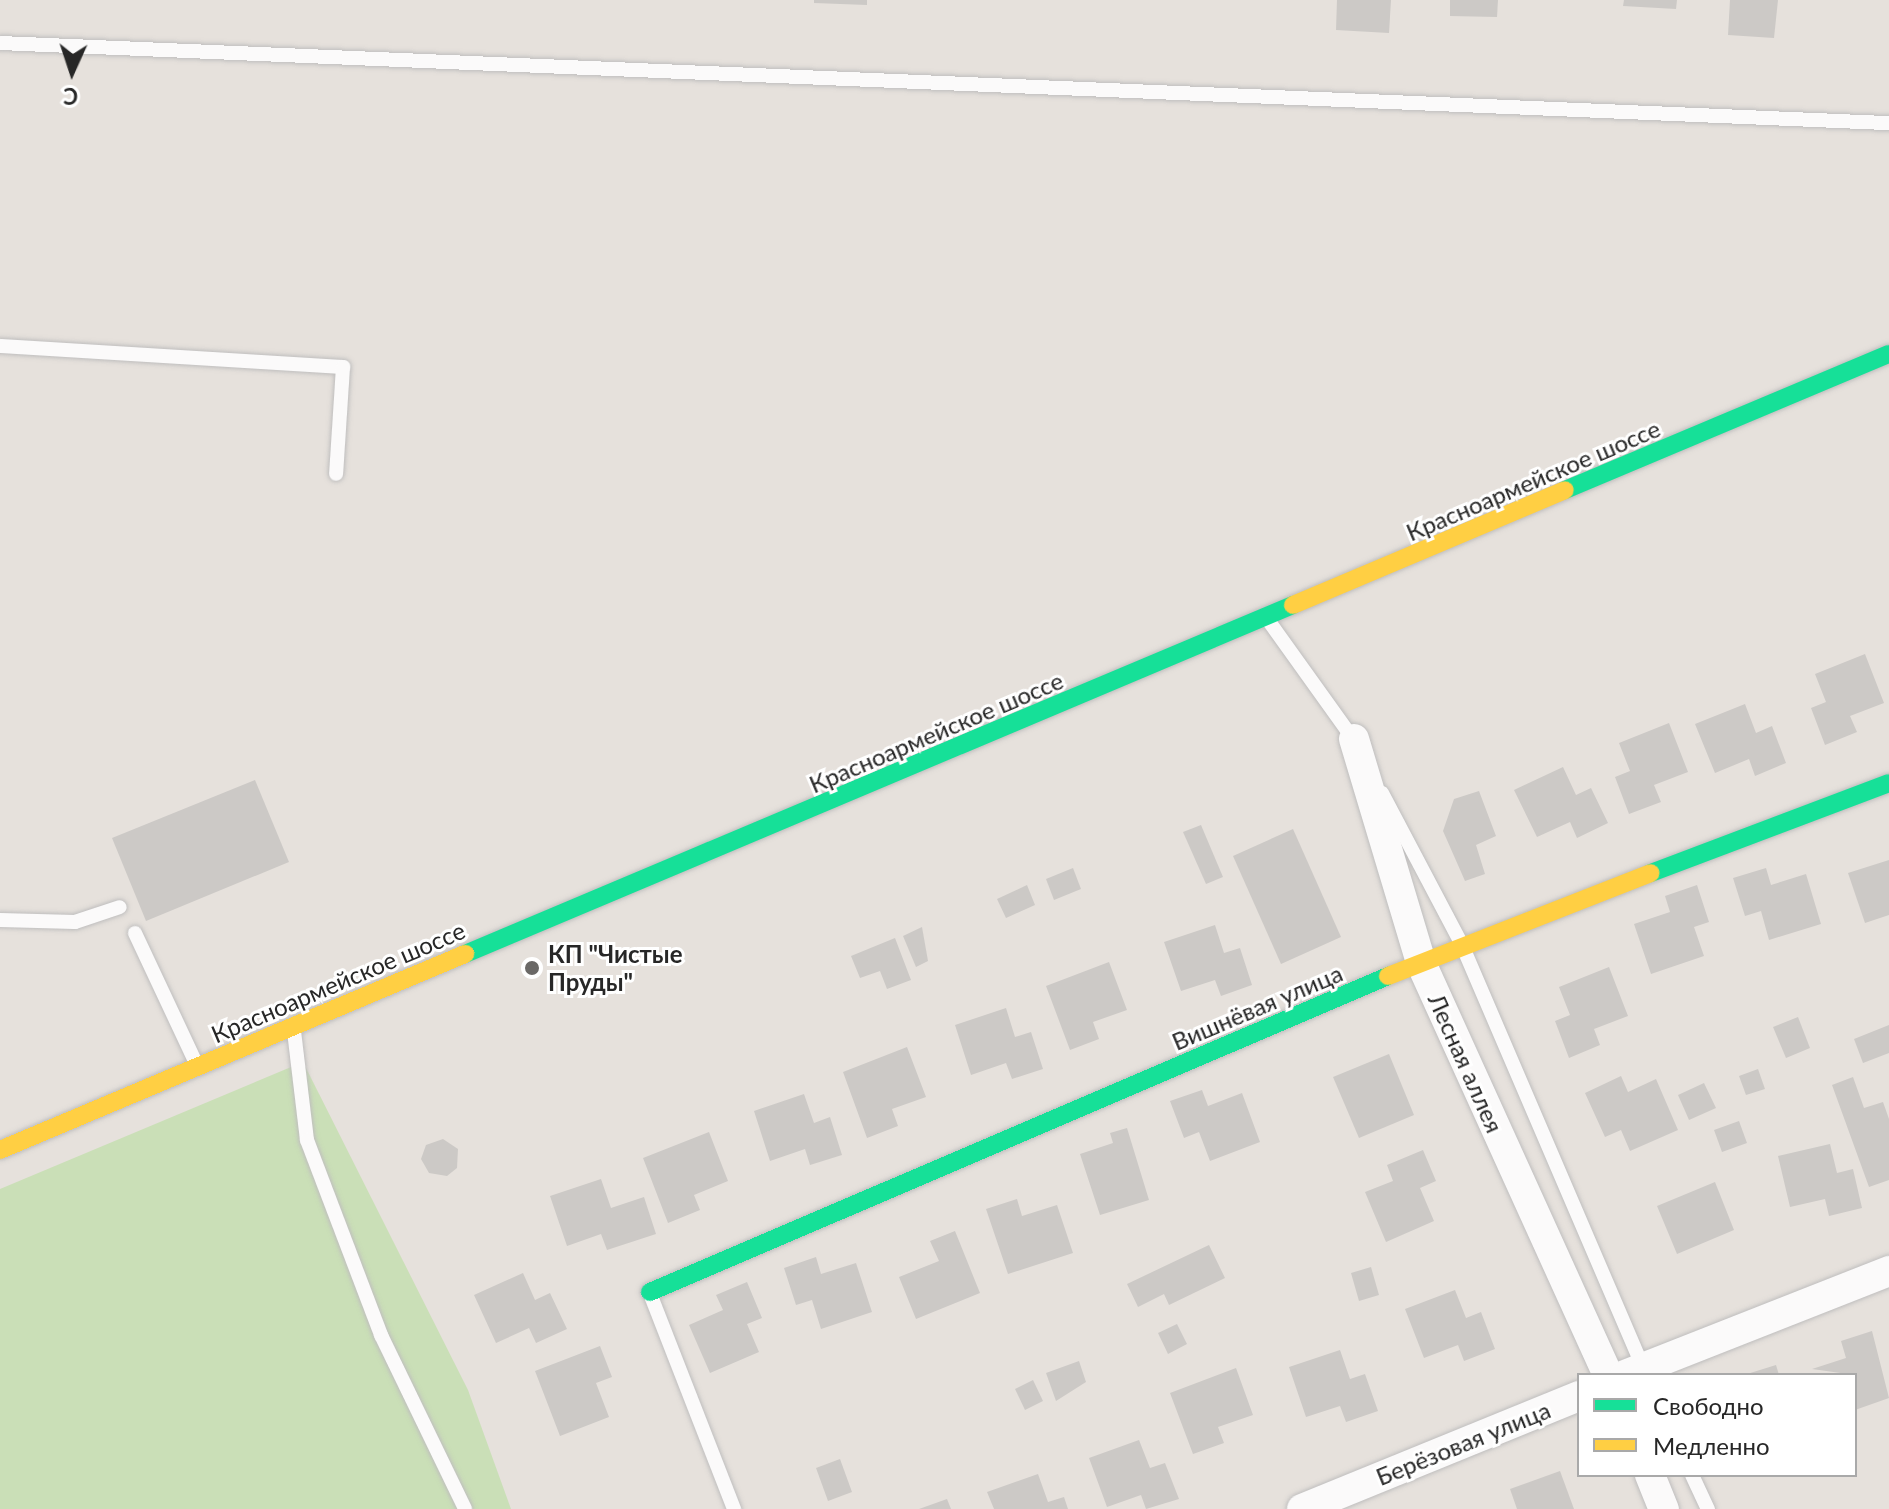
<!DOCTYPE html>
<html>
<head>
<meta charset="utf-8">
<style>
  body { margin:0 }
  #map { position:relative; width:1889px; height:1509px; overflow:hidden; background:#e6e1dc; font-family:Lato,sans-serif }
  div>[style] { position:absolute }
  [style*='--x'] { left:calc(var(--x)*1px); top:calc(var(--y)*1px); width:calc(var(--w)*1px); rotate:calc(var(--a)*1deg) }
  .green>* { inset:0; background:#cadfb7 }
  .building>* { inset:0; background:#ccc9c6 }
  .roads { filter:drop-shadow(0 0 2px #bfbebe) drop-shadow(0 0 2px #bfbebe) }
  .lane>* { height:14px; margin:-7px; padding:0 7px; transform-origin:7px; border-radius:7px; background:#fbfafa }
  .street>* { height:30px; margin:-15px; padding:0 15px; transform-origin:15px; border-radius:15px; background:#fbfafa }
  .fast>* { height:18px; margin:-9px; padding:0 9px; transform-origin:9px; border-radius:9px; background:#16e098 }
  .slow>* { height:18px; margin:-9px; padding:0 9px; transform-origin:9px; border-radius:9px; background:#ffcf43 }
  .dots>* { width:22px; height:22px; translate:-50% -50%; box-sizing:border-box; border:4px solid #fff; border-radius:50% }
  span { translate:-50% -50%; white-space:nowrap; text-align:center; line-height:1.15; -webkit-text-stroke:6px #fff; paint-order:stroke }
  .street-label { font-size:24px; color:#272727 }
  .poi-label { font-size:24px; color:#272727; font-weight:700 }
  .left { translate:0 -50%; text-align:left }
  .legend { position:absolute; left:1577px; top:1373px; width:280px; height:104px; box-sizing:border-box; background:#fff; border:2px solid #a9a9a9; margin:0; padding:10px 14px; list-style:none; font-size:24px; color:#272727 }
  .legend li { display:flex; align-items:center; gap:16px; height:40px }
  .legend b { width:40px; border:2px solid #a9a9a9 }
  .north { position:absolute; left:32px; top:32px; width:80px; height:80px; -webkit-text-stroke:6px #fff; paint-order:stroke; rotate:183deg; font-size:22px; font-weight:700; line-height:32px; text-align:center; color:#272727 }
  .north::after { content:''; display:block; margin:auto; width:28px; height:36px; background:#272727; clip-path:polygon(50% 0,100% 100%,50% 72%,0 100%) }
</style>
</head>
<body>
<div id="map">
  <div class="green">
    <i style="clip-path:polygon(303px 1062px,468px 1390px,511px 1509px,0 1509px,0 1189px)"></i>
  </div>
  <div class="building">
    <i style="clip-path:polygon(814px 0,867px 0,867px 5px,814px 3px)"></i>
    <i style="clip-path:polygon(1337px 0,1391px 0,1389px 33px,1336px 30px)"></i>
    <i style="clip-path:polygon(1450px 0,1498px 0,1497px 17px,1450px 16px)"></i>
    <i style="clip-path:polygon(1624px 0,1677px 0,1676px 9px,1623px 6px)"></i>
    <i style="clip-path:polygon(1730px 0,1778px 0,1774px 38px,1728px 35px)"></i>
    <i style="clip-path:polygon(1865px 654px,1884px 703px,1850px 716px,1857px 732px,1825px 745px,1811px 708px,1826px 702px,1815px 674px)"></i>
    <i style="clip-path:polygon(1745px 704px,1756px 733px,1772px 726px,1786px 763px,1755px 776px,1749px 759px,1715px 773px,1695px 724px)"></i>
    <i style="clip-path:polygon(1669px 723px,1688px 772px,1654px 785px,1661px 802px,1629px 814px,1615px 777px,1630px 771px,1619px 743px)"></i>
    <i style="clip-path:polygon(1563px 767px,1576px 795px,1591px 788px,1608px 823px,1577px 838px,1570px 822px,1537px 837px,1514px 790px)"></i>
    <i style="clip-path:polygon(255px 780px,289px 862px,146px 921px,112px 838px)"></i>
    <i style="clip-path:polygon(1479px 791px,1496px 836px,1476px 845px,1485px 874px,1465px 881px,1443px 831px,1454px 799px)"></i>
    <i style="clip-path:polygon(1201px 825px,1223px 877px,1206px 884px,1183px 832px)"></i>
    <i style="clip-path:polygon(1293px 829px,1341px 937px,1281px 964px,1233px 856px)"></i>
    <i style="clip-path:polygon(1889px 860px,1889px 915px,1865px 923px,1848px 873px)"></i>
    <i style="clip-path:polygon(1073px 868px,1081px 889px,1054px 900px,1046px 879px)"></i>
    <i style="clip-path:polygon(1766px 868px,1771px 885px,1806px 874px,1821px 924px,1769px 940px,1761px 911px,1745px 916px,1733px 878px)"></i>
    <i style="clip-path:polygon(1027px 885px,1035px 905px,1006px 918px,997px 899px)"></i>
    <i style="clip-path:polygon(1697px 885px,1709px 922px,1694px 927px,1704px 956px,1651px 974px,1634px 924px,1670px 912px,1665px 896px)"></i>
    <i style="clip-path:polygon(1215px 925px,1224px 953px,1240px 948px,1252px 985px,1221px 996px,1215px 980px,1181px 991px,1164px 942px)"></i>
    <i style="clip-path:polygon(922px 927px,928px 961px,916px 967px,903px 936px)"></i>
    <i style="clip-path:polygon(895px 938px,911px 980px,887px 989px,880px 971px,860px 978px,851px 956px)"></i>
    <i style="clip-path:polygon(1109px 962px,1127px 1010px,1093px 1022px,1099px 1039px,1070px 1050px,1046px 986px)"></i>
    <i style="clip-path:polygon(1609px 967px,1628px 1016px,1594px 1029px,1600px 1045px,1569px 1058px,1555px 1021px,1570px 1015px,1559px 987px)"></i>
    <i style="clip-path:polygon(1006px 1008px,1015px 1037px,1031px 1032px,1043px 1069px,1012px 1079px,1006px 1063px,971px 1075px,955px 1025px)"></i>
    <i style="clip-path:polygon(1798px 1017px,1810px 1048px,1786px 1058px,1773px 1027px)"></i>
    <i style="clip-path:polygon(1889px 1025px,1889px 1053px,1863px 1063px,1854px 1039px)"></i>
    <i style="clip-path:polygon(907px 1047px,926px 1097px,892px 1109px,898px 1126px,867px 1138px,843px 1072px)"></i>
    <i style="clip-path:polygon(1389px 1054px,1414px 1115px,1359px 1138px,1333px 1077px)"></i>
    <i style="clip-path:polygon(1758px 1069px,1765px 1089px,1746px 1095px,1739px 1076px)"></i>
    <i style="clip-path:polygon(1621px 1076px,1628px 1092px,1656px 1079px,1678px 1130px,1630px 1151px,1621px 1130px,1605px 1137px,1585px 1093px)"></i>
    <i style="clip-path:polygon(1853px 1077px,1864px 1108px,1883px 1102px,1889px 1119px,1889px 1180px,1869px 1187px,1832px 1085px)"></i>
    <i style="clip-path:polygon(1704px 1083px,1716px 1108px,1689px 1120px,1678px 1095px)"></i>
    <i style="clip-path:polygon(1202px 1090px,1208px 1106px,1242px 1093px,1260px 1142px,1210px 1161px,1199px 1132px,1184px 1138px,1170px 1101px)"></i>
    <i style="clip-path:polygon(804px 1094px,814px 1123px,830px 1117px,842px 1155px,810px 1165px,805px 1149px,770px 1161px,754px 1111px)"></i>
    <i style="clip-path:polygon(1739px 1121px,1747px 1143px,1722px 1152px,1714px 1130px)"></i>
    <i style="clip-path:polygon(1127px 1128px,1149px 1200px,1100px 1215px,1080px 1154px,1113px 1143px,1110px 1133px)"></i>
    <i style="clip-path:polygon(709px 1132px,728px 1181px,694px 1195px,700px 1210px,668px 1223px,643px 1158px)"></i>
    <i style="clip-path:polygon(443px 1139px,458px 1149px,457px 1168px,447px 1176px,429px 1173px,421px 1159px,426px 1145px)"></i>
    <i style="clip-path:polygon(1830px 1144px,1837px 1173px,1853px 1169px,1862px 1208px,1829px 1216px,1825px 1199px,1790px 1207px,1778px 1156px)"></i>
    <i style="clip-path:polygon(1423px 1150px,1436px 1181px,1420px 1188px,1434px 1221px,1386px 1242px,1365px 1192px,1393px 1181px,1387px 1165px)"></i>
    <i style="clip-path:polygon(601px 1179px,611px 1208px,644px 1197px,656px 1234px,607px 1250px,601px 1234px,567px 1246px,550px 1196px)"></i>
    <i style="clip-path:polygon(1715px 1182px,1734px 1230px,1677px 1254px,1657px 1206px)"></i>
    <i style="clip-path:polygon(1017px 1199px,1022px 1216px,1057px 1205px,1073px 1253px,1008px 1274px,986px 1209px)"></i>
    <i style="clip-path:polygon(955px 1231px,980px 1293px,916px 1319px,899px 1277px,939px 1261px,930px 1241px)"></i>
    <i style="clip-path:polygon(1209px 1245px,1225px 1278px,1169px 1305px,1164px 1294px,1138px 1307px,1127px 1284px)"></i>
    <i style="clip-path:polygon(816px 1257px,821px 1274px,856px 1263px,872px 1312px,821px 1329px,812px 1300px,796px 1305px,784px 1268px)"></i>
    <i style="clip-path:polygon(1371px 1267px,1379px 1295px,1359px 1301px,1351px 1273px)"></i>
    <i style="clip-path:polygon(523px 1273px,535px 1300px,550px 1293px,567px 1329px,536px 1343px,529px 1328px,496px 1343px,474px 1295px)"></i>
    <i style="clip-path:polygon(747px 1282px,762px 1318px,747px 1324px,759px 1352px,710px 1373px,689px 1325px,723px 1310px,716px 1295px)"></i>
    <i style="clip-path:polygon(1455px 1290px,1466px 1318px,1481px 1312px,1495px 1349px,1464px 1361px,1458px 1345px,1424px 1358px,1405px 1309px)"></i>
    <i style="clip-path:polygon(1177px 1324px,1187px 1344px,1168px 1354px,1158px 1333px)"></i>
    <i style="clip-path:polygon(1872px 1331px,1889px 1398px,1855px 1410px,1855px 1375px,1812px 1369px,1846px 1358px,1841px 1341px)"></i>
    <i style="clip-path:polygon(600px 1346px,612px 1377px,596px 1383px,609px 1417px,560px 1436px,535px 1371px)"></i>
    <i style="clip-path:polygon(1340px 1350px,1350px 1379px,1365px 1374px,1378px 1411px,1346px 1422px,1340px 1406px,1306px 1417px,1289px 1367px)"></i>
    <i style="clip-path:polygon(1079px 1361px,1086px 1382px,1056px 1401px,1046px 1373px)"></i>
    <i style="clip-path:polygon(1776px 1365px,1779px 1375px,1747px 1375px,1747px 1374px)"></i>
    <i style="clip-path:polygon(1236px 1368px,1253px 1415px,1218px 1427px,1224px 1443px,1193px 1454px,1170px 1393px)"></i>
    <i style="clip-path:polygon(1033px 1380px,1043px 1401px,1025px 1410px,1015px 1389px)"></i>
    <i style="clip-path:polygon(1139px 1440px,1150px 1468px,1165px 1463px,1179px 1499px,1146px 1509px,1141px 1495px,1107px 1507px,1089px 1458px)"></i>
    <i style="clip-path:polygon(840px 1459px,852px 1492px,828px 1501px,816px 1468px)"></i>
    <i style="clip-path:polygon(1560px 1471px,1574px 1509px,1517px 1509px,1510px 1489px)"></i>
    <i style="clip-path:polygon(1038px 1474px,1048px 1502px,1064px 1497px,1068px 1509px,994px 1509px,987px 1492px)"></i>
    <i style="clip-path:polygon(947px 1499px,951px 1509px,919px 1509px)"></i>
  </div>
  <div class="roads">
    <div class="lane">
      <i style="--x:0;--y:43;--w:1891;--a:2.43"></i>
      <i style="--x:0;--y:346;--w:344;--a:3.5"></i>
      <i style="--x:343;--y:367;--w:107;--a:93.7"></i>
      <i style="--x:1268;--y:620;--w:151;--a:54.4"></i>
      <i style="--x:1382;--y:793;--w:172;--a:62.2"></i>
      <i style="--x:1462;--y:945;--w:464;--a:66.8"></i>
      <i style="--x:0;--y:920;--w:75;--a:1.5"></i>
      <i style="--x:75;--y:922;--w:47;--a:-18.4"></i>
      <i style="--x:135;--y:933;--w:144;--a:64.9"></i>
      <i style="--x:294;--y:1031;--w:110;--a:83.2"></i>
      <i style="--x:307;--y:1140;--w:209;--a:69.2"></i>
      <i style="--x:381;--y:1335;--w:193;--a:64.2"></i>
      <i style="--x:651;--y:1296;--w:229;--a:68.7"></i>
      <i style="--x:1692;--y:1475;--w:38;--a:65"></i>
    </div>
    <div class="street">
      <i style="--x:1354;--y:739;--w:234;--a:73.3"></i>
      <i style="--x:1421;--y:963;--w:452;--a:65.6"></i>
      <i style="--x:1625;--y:1375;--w:284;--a:-21.5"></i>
      <i style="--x:1650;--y:1475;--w:37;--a:68"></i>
      <i style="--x:1302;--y:1509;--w:299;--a:-22.2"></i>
    </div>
    <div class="fast">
      <i style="--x:1565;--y:490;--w:351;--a:-22.8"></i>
      <i style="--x:1651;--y:873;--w:254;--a:-20.7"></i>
      <i style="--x:465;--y:954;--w:899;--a:-22.86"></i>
      <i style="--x:650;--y:1292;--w:803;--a:-23.18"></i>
    </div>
    <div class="slow">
      <i style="--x:1293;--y:605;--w:295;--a:-22.9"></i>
      <i style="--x:1388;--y:976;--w:282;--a:-21.4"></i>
      <i style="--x:0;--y:1150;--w:505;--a:-22.86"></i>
    </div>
  </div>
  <div class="dots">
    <i style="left:532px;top:968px;background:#6a6866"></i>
  </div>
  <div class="street-label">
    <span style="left:1533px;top:480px;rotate:-23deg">Красноармейское шоссе</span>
    <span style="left:936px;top:732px;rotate:-23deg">Красноармейское шоссе</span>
    <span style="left:338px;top:982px;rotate:-23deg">Красноармейское шоссе</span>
    <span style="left:1257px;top:1007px;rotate:-23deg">Вишнёвая улица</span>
    <span style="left:1466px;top:1063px;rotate:66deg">Лесная аллея</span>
    <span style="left:1463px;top:1443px;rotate:-22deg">Берёзовая улица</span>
  </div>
  <div class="poi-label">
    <span class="left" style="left:548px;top:968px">КП "Чистые<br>Пруды"</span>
  </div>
  <ul class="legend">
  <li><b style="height:10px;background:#16e098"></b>Свободно</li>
  <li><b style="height:10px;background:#ffcf43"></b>Медленно</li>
  </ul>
  <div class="north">С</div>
</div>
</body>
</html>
